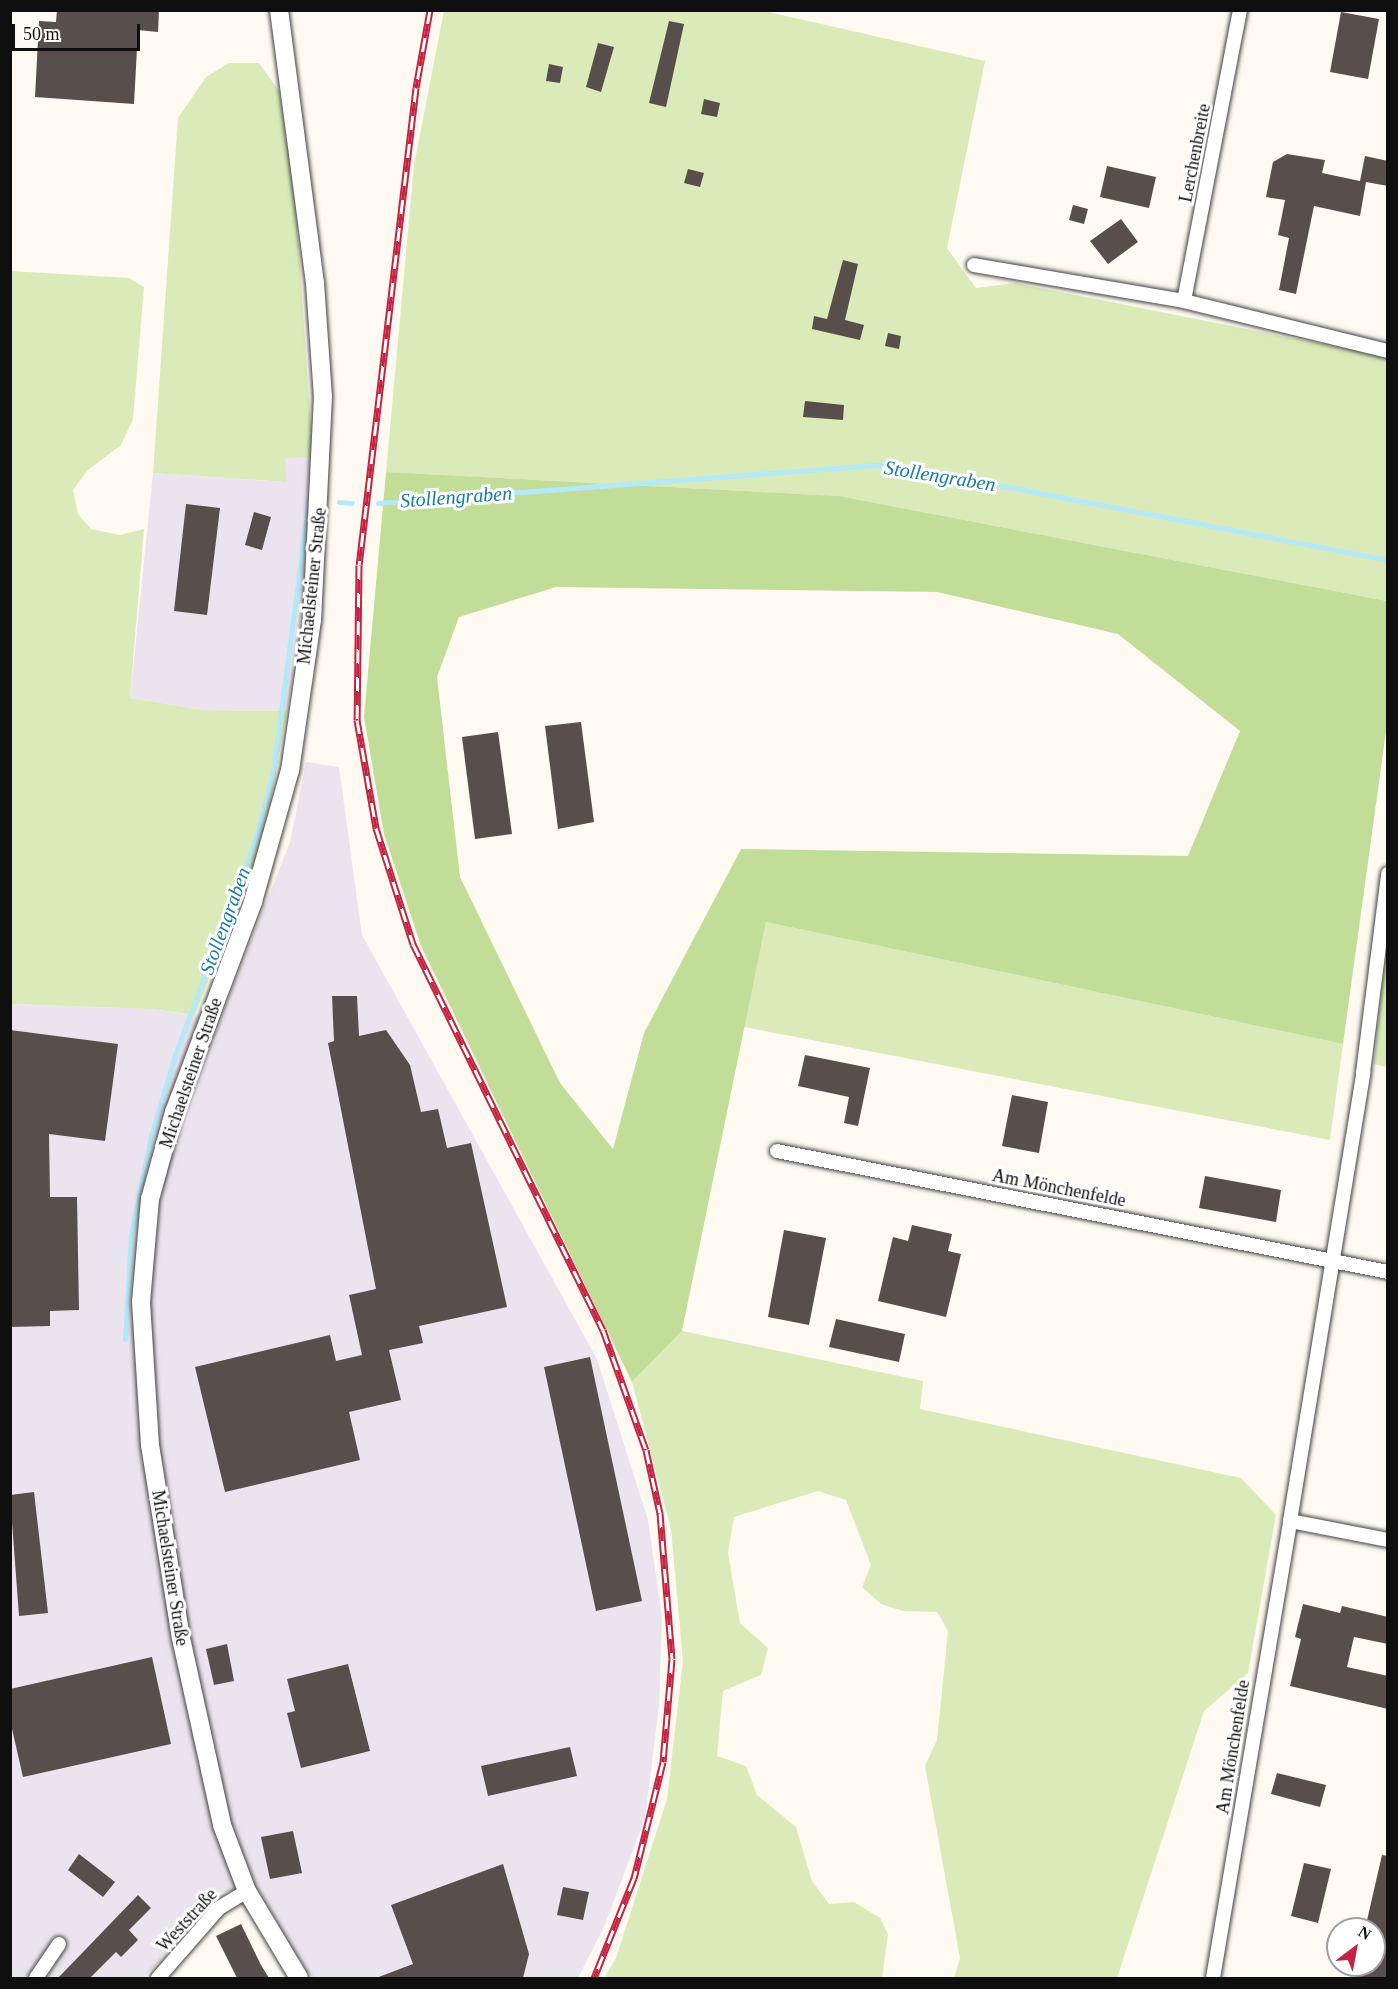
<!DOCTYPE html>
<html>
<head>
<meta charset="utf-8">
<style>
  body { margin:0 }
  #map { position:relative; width:1398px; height:1989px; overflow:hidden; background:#fffaf1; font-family:"Times New Roman",serif }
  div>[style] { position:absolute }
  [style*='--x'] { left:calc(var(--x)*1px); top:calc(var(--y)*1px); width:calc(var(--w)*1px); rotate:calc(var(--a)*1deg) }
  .industrial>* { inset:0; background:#ebe4ee }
  .green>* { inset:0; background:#daebb9 }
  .forest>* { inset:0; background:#c1dd98 }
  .stream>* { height:5px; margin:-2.5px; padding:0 2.5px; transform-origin:2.5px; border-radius:2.5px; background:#b4e9f8 }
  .building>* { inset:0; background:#584e4b }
  .roads { filter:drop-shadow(0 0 2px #424242) drop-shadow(0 0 2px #424242) }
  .minor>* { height:14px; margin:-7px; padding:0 7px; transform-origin:7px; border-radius:7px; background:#fff }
  .tertiary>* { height:18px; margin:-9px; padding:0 9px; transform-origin:9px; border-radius:9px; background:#fff }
  .rail>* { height:7px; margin-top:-3.5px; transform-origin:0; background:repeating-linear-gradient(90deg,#fff 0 14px,#c52241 0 28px); box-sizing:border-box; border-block:2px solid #c52241 }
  span { translate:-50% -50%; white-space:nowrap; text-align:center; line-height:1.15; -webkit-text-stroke:6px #fff; paint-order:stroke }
  .street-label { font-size:18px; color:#0f0f0f }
  .water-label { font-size:20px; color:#137ba6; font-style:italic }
  .frame { position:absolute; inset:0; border:12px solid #0f0f0f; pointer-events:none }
  .north { position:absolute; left:1326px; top:1917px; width:60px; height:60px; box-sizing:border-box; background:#fff; border:2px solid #9f9f9f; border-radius:50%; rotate:32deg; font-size:16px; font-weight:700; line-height:24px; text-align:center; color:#0f0f0f }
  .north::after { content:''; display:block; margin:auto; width:21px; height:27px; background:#c52241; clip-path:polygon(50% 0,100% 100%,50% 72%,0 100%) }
  .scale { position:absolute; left:12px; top:24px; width:128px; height:27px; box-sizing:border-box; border:3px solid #0f0f0f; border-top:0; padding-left:8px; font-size:18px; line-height:21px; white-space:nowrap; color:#0f0f0f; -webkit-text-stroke:4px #fff; paint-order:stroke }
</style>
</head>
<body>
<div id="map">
  <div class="industrial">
    <i style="clip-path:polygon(285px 457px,313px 457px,303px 603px,287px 711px,204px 710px,130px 698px,153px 473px,285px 482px)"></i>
    <i style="clip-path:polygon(306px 762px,339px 767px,362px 935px,597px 1359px,648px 1520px,662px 1617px,659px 1706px,645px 1818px,604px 1927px,578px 1978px,311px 1978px,258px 1890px,219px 1892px,144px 1978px,11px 1978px,10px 1004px,151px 1009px,220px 1019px,290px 842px)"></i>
  </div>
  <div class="green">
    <i style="clip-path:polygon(444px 11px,764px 11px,985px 61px,947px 248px,976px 288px,1015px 283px,1387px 357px,1387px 601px,839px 496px,386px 472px,414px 165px)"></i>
    <i style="clip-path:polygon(229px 63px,259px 63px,279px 91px,294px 179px,313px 457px,285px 458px,286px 482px,153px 473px,178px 118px,206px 77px)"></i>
    <i style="clip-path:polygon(10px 271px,129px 278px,144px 287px,133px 419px,121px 445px,88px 470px,73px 490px,78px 514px,91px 529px,120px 535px,144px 529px,130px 698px,204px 710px,287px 711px,264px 837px,195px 1015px,151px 1009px,11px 1004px)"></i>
    <i style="clip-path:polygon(766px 922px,1343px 1044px,1330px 1140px,744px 1027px)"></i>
    <i style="clip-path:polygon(1387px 936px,1388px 1067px,1387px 1067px,1374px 1064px)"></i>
    <i style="clip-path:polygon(682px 1331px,923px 1381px,920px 1409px,1241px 1478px,1276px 1515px,1248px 1673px,1204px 1711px,1117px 1978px,954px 1978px,960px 1958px,925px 1766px,937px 1740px,948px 1631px,937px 1612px,903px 1611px,881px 1604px,862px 1587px,871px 1565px,846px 1500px,818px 1491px,734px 1517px,728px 1553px,740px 1623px,768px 1648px,761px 1675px,723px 1691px,717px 1756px,746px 1766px,757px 1795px,796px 1827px,812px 1881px,829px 1904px,854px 1902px,880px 1918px,888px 1934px,882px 1978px,604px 1978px,616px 1958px,667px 1799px,683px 1661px,671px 1529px,632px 1382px)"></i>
  </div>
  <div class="forest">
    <i style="clip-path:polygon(evenodd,386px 472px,839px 496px,1387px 601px,1387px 724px,1343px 1044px,766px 922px,682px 1331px,632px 1382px,421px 946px,384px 834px,364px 717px,386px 472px,556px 587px,937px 592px,1118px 634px,1240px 731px,1188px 856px,741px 849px,644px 1033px,613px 1149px,560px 1083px,460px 877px,437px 677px,459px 617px,556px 587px)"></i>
  </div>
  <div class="stream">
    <i style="--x:339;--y:502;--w:13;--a:4"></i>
    <i style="--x:378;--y:503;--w:512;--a:-4.36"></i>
    <i style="--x:889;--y:464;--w:508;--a:10.89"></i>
    <i style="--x:125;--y:1339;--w:104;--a:-86.7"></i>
    <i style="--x:131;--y:1235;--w:101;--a:-78.6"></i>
    <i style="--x:151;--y:1136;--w:84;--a:-73.5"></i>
    <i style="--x:175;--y:1055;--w:228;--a:-69.5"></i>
    <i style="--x:255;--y:841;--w:71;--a:-75.4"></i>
    <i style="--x:273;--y:772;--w:275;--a:-82.5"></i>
  </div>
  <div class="building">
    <i style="clip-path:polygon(57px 10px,159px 10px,158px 32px,138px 30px,134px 104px,35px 97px,39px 21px,56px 22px)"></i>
    <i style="clip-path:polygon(1341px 12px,1379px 19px,1368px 79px,1330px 72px)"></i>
    <i style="clip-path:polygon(669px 21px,684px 24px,666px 107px,649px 103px)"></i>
    <i style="clip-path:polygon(598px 43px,614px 47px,601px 92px,586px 87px)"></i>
    <i style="clip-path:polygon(549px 64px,563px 67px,560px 83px,546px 81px)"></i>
    <i style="clip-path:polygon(704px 99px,720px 103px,717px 117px,701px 114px)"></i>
    <i style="clip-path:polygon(1287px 154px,1325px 160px,1322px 173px,1360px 181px,1365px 156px,1388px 161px,1388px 186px,1366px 182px,1360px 216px,1314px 206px,1296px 294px,1279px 290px,1289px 238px,1278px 235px,1285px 200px,1266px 197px,1273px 162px)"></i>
    <i style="clip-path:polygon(1107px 166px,1156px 177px,1149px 208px,1100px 197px)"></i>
    <i style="clip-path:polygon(688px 169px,704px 173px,700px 187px,684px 183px)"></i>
    <i style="clip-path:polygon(1073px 205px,1088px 209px,1084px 224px,1069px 220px)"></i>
    <i style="clip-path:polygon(1121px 219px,1138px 242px,1108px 264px,1090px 241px)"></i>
    <i style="clip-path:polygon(843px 260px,858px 264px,845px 320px,864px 325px,860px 340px,812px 329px,814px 316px,827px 319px)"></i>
    <i style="clip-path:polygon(888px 333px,901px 336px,899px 349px,885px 346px)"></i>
    <i style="clip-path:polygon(805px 401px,844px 405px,843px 420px,803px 417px)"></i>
    <i style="clip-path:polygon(186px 504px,220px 508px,207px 615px,174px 611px)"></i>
    <i style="clip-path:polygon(254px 512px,271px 517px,262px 550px,245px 545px)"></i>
    <i style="clip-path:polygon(581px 722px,594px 822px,558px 829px,545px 726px)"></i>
    <i style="clip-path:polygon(498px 732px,512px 834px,475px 839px,462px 737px)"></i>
    <i style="clip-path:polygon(332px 996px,357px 996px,359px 1036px,386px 1030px,410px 1065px,421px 1112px,438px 1109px,447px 1148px,471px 1143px,507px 1307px,419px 1326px,423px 1343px,389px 1350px,401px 1400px,349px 1412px,360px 1460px,225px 1492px,195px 1367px,330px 1335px,336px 1361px,362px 1355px,349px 1295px,376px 1289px,328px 1043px,334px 1041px)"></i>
    <i style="clip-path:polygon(10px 1030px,118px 1044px,105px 1141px,49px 1134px,50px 1197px,77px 1197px,79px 1310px,50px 1311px,50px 1326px,10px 1327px)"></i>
    <i style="clip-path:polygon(805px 1055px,870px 1068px,858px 1126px,844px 1123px,849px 1097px,798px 1086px)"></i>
    <i style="clip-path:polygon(1012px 1095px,1048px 1102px,1039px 1153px,1002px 1146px)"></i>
    <i style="clip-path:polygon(1205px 1176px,1281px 1190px,1276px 1222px,1199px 1208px)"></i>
    <i style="clip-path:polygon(912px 1225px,952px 1234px,948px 1251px,961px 1254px,946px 1317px,878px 1301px,893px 1237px,908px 1241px)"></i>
    <i style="clip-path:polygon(784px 1230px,826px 1238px,809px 1325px,768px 1317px)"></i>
    <i style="clip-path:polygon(836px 1319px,905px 1334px,899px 1362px,829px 1347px)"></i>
    <i style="clip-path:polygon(590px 1357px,642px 1601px,596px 1611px,544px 1367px)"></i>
    <i style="clip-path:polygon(34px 1492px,48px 1613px,19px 1616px,10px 1495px)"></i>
    <i style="clip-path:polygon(1303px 1604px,1340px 1613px,1342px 1606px,1388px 1617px,1388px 1644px,1354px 1637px,1347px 1667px,1388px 1676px,1388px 1709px,1290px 1686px,1301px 1639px,1295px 1637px)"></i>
    <i style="clip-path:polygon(227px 1644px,234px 1681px,214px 1685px,206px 1649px)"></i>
    <i style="clip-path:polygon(152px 1657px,171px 1744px,23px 1777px,10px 1720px,10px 1689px)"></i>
    <i style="clip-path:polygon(348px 1664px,370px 1751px,301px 1768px,287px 1713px,295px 1711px,287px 1679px)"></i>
    <i style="clip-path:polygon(570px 1747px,577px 1776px,488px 1796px,481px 1766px)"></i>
    <i style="clip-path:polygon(1277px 1773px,1326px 1785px,1320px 1807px,1271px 1794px)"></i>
    <i style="clip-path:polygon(293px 1831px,302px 1873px,270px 1879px,261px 1837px)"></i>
    <i style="clip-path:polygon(79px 1854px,115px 1882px,103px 1897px,68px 1870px)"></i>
    <i style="clip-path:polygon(1382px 1855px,1388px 1856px,1388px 1978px,1354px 1978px,1357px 1965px,1374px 1965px,1374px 1929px,1365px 1929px)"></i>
    <i style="clip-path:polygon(1304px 1863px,1331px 1869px,1318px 1923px,1291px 1916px)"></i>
    <i style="clip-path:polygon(503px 1864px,529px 1954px,523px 1978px,376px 1978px,413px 1964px,391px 1905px)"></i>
    <i style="clip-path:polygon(563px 1887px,589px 1892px,583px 1920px,557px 1915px)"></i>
    <i style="clip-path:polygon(138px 1895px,151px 1908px,129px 1930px,138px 1940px,121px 1957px,116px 1952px,90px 1978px,58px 1978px)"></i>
    <i style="clip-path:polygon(241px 1924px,261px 1965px,269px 1978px,237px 1978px,216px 1936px)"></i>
  </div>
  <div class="roads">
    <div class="minor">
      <i style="--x:1240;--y:10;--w:296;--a:100.9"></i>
      <i style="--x:1184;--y:301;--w:210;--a:13.8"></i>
      <i style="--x:974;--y:265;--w:213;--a:9.7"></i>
      <i style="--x:777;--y:1151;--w:623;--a:11.2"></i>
      <i style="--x:1290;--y:1521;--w:454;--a:-80.7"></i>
      <i style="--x:1363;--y:1073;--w:201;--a:-82.8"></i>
      <i style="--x:36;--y:1978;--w:41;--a:-55.9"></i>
      <i style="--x:158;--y:1978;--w:93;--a:-48.9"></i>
      <i style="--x:219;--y:1908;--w:33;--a:-31"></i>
      <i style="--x:1213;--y:1978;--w:463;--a:-80.4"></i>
      <i style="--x:1290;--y:1521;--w:100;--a:11"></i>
    </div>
    <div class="tertiary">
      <i style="--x:279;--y:10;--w:275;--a:82.5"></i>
      <i style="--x:315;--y:283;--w:113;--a:86"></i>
      <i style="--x:323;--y:396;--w:224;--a:92.8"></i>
      <i style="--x:312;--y:620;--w:152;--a:98.3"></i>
      <i style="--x:290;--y:770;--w:137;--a:105.7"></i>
      <i style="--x:253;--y:902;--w:224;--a:110.6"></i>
      <i style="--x:174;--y:1112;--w:90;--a:105.4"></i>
      <i style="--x:150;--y:1199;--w:103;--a:95"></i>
      <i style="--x:141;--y:1302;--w:143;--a:86.4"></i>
      <i style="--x:150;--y:1445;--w:195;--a:80.9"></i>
      <i style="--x:181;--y:1638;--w:191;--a:77.6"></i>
      <i style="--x:222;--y:1825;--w:71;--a:69.3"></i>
      <i style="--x:247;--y:1891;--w:101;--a:59.1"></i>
    </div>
  </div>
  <div class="rail">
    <i style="--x:430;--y:10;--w:79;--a:100.2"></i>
    <i style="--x:416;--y:88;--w:480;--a:96.8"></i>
    <i style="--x:359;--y:565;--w:155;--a:90.7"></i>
    <i style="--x:357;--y:720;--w:110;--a:80"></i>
    <i style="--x:376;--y:828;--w:122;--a:72.3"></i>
    <i style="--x:413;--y:944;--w:430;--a:63.8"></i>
    <i style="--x:603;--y:1330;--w:127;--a:70.3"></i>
    <i style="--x:646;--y:1450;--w:65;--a:77.5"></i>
    <i style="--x:660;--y:1513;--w:146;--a:85.3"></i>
    <i style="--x:672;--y:1659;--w:103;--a:95"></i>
    <i style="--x:663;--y:1762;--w:120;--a:104"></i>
    <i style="--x:634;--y:1878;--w:108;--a:111.8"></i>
  </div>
  <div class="street-label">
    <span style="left:1195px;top:153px;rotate:-79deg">Lerchenbreite</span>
    <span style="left:312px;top:586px;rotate:-84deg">Michaelsteiner Straße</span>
    <span style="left:191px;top:1073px;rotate:-71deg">Michaelsteiner Straße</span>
    <span style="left:1059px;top:1188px;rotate:11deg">Am Mönchenfelde</span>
    <span style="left:170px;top:1568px;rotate:81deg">Michaelsteiner Straße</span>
    <span style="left:1233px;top:1747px;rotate:-81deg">Am Mönchenfelde</span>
    <span style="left:187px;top:1920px;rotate:-47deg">Weststraße</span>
  </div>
  <div class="water-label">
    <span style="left:940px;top:476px;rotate:9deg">Stollengraben</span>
    <span style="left:456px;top:497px;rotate:-4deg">Stollengraben</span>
    <span style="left:225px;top:921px;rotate:-70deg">Stollengraben</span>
  </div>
  <div class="frame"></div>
  <div class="north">N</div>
  <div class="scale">50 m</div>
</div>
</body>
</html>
